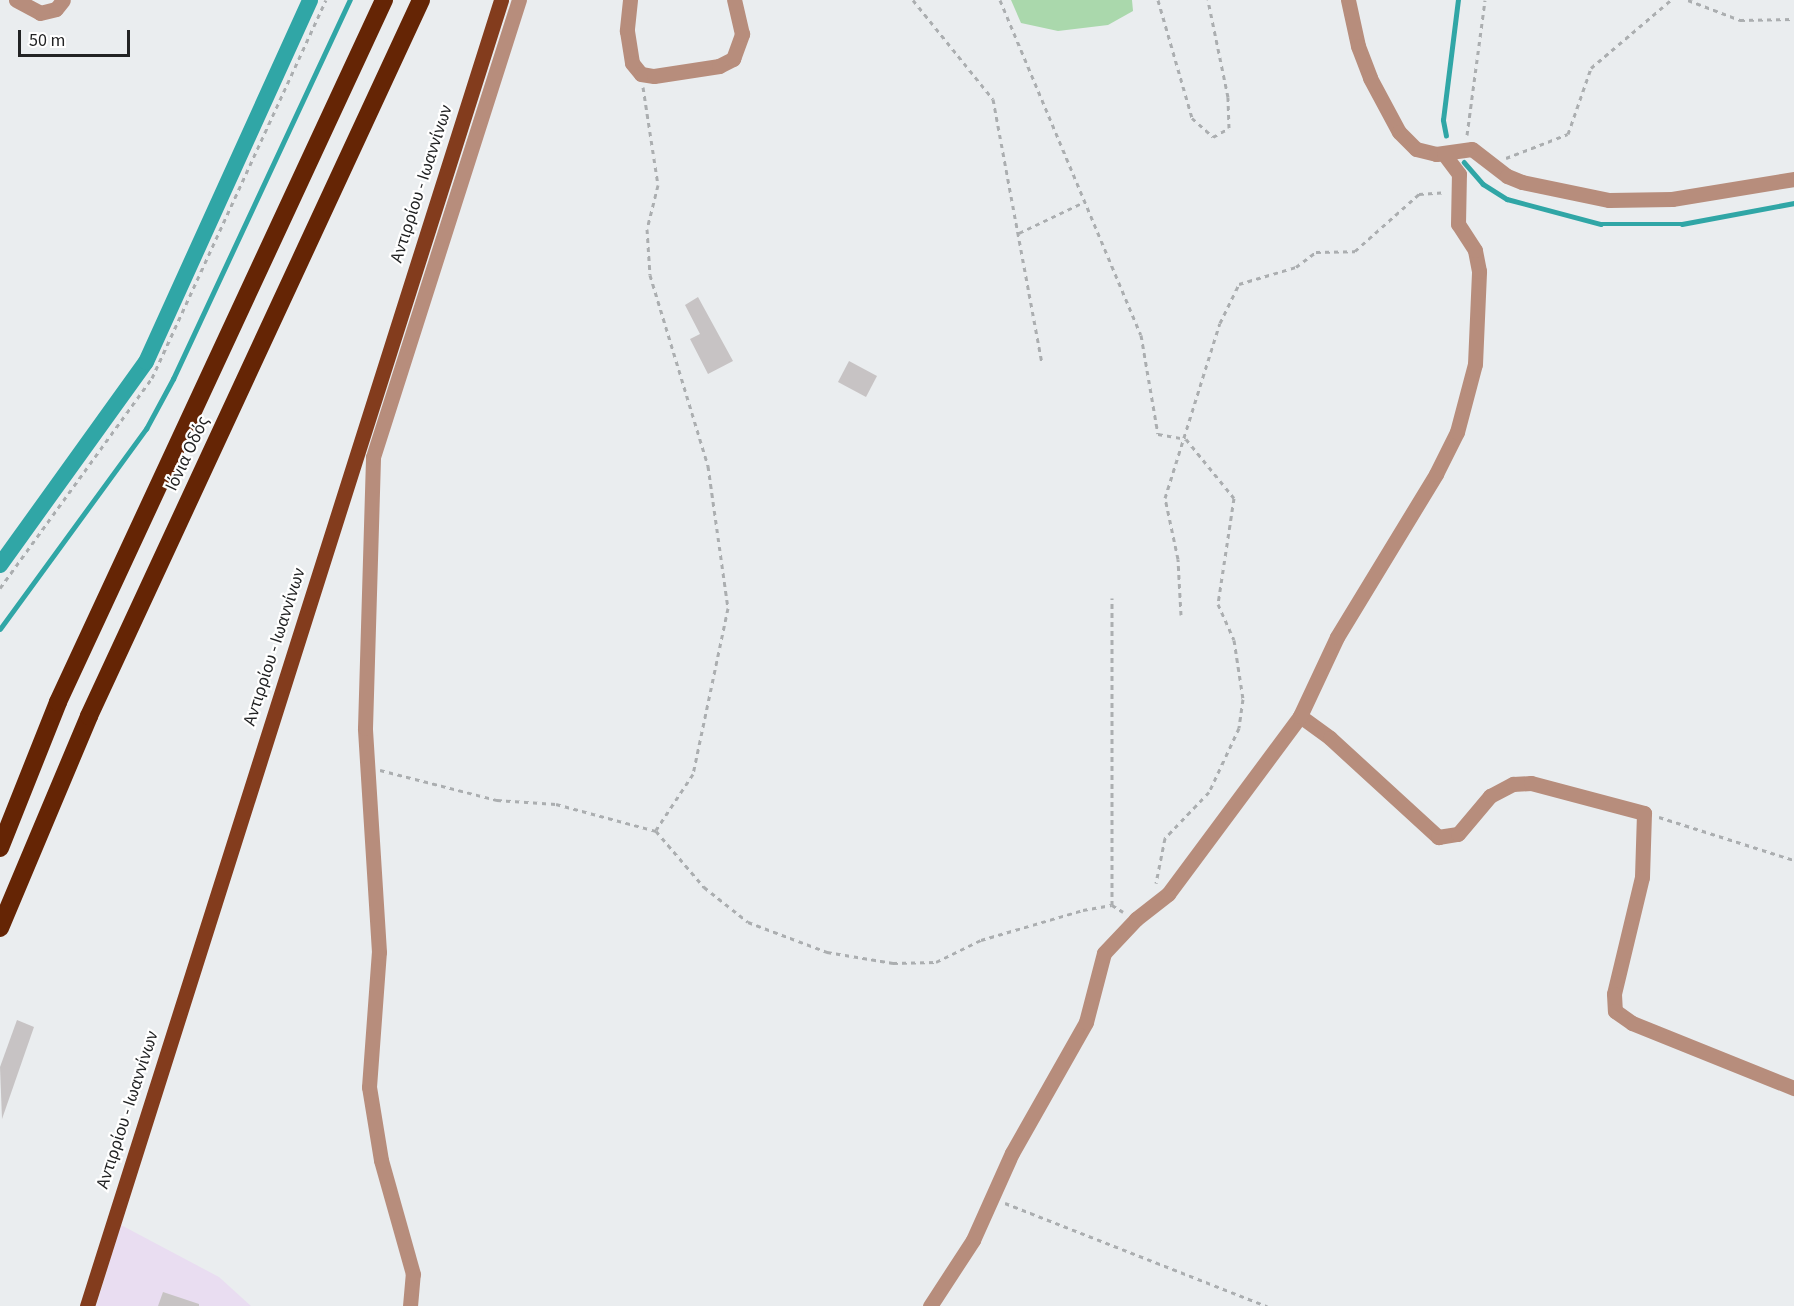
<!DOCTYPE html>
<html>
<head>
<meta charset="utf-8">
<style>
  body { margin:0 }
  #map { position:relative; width:1794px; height:1306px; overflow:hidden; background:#eaedef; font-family:"Source Sans 3",sans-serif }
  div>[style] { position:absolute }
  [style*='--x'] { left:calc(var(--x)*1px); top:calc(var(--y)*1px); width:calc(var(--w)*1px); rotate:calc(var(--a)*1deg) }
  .commercial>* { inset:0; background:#e9ddf1 }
  .green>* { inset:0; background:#aad8ac }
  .stream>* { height:4.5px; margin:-2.25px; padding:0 2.25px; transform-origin:2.25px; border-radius:2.25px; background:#30a6a6 }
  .canal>* { height:16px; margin:-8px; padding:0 8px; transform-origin:8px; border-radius:8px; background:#30a6a6 }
  .building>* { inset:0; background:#c7c3c4 }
  .path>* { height:3px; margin-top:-1.5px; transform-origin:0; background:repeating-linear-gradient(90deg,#abaeb0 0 4.5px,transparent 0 9px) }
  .minor>* { height:15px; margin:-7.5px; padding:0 7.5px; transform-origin:7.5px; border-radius:7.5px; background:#b78d7c }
  .major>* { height:15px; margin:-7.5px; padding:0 7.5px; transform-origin:7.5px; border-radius:7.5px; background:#833c1d }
  .highway>* { height:18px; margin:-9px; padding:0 9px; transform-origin:9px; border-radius:9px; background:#652505 }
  span { translate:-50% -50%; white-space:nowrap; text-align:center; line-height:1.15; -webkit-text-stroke:4.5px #fff; paint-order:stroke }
  .street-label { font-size:18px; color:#222324 }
  .scale { position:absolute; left:18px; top:30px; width:112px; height:27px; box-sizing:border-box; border:3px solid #222324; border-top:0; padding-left:8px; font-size:18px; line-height:21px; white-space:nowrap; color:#222324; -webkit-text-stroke:4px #fff; paint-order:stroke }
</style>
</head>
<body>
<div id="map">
  <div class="commercial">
    <i style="clip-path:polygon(121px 1225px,219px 1277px,251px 1306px,96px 1306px)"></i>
  </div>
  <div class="green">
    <i style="clip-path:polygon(1011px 0,1132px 0,1133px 11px,1108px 25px,1058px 31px,1021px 23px)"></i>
  </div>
  <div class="stream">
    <i style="--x:1446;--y:136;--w:16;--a:-101"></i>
    <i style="--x:1443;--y:120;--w:121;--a:-82.9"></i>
    <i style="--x:1464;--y:162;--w:29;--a:49"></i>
    <i style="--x:1483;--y:184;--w:28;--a:32"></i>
    <i style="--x:1507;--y:199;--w:97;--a:14.9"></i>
    <i style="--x:1601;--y:224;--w:81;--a:0"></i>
    <i style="--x:1682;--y:224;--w:114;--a:-10.6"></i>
    <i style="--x:0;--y:629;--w:248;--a:-53.9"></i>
    <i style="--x:146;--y:429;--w:57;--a:-61.6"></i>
    <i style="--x:173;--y:379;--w:418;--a:-65"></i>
  </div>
  <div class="canal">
    <i style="--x:0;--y:565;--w:250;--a:-54.3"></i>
    <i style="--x:146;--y:362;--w:397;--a:-65.6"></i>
  </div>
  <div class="building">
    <i style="clip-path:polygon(698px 297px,733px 361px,708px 374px,690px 339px,700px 334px,685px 305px)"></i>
    <i style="clip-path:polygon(849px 361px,877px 376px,866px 397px,838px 382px)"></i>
    <i style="clip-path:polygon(17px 1020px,34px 1027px,2px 1119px,0 1067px)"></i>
    <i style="clip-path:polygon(163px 1292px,199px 1304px,199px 1306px,158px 1306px)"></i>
  </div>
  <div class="path">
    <i style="--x:913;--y:0;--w:127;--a:51.1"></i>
    <i style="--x:993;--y:99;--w:269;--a:79.5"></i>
    <i style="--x:1000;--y:0;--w:363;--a:67.2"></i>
    <i style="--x:1141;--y:335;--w:100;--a:80.3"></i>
    <i style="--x:1158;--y:434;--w:28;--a:10"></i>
    <i style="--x:1186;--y:439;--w:76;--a:50.9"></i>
    <i style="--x:1234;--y:498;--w:107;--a:98.6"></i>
    <i style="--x:1218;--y:604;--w:39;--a:66"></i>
    <i style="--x:1234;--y:640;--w:60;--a:81.3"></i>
    <i style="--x:1243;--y:699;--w:29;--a:98"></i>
    <i style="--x:1239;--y:728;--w:71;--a:115.1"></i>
    <i style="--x:1209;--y:792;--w:64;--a:133.7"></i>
    <i style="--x:1165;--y:838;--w:46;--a:101.3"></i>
    <i style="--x:1158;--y:0;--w:123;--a:73.9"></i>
    <i style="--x:1192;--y:118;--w:28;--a:42"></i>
    <i style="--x:1213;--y:137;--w:18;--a:-29"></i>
    <i style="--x:1229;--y:128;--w:31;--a:-92"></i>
    <i style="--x:1228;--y:97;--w:99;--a:-101.7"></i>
    <i style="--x:1688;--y:0;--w:56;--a:21"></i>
    <i style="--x:1740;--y:20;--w:54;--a:-1.1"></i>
    <i style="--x:643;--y:87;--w:99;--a:81.3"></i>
    <i style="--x:658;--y:185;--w:45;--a:104"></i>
    <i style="--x:647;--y:229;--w:46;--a:86.3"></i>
    <i style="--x:650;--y:275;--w:200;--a:73.1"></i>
    <i style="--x:708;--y:466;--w:143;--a:82"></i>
    <i style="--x:728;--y:608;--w:170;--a:101.9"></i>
    <i style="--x:693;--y:774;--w:67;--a:123.5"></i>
    <i style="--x:1467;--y:135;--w:136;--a:-82.4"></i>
    <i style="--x:1506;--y:158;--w:66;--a:-21.2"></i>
    <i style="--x:1568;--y:134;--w:70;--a:-70.8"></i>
    <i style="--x:1591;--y:68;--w:105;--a:-40.4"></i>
    <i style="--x:1019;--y:233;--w:72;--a:-25.5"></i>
    <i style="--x:0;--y:588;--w:259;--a:-54.1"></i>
    <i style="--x:152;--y:378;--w:416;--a:-65.3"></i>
    <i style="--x:1181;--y:615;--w:56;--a:-93.1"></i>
    <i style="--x:1178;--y:559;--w:62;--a:-102"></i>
    <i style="--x:1165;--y:498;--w:183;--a:-72.6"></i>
    <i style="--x:1220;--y:323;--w:43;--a:-64"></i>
    <i style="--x:1239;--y:284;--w:59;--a:-16.6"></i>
    <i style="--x:1296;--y:267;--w:25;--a:-37"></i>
    <i style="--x:1316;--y:252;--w:39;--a:-1"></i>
    <i style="--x:1355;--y:251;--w:86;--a:-41.7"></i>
    <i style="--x:1419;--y:194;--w:26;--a:-4"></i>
    <i style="--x:380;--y:770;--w:121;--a:14.4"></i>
    <i style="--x:497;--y:800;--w:59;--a:3.9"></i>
    <i style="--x:556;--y:804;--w:104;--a:15.1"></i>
    <i style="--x:656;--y:831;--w:74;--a:49.4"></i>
    <i style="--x:704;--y:887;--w:56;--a:38.5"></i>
    <i style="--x:748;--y:922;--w:85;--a:20.8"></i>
    <i style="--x:827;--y:952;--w:67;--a:9.5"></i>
    <i style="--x:893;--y:963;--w:43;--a:-1.3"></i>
    <i style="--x:936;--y:962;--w:50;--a:-26.1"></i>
    <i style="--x:981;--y:940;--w:106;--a:-16.4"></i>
    <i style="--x:1083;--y:910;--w:29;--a:-10"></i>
    <i style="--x:1112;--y:905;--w:13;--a:32"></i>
    <i style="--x:1659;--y:817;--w:142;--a:17.7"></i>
    <i style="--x:1112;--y:905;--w:307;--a:-90"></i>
    <i style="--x:1005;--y:1203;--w:282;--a:21.5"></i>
  </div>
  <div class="minor">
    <i style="--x:16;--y:0;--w:27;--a:28"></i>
    <i style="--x:40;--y:13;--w:16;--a:-14"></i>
    <i style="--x:56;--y:9;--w:11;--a:-52"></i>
    <i style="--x:630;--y:0;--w:31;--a:96"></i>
    <i style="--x:627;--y:31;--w:32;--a:81"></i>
    <i style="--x:632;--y:63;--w:14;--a:51"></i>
    <i style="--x:641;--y:74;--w:13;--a:9"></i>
    <i style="--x:654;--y:76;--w:66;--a:-8.7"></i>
    <i style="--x:719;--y:66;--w:16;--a:-27"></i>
    <i style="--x:733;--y:59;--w:27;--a:-70"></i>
    <i style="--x:742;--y:34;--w:35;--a:-103"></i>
    <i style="--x:1348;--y:0;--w:47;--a:77.7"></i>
    <i style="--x:1358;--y:46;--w:34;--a:69"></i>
    <i style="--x:1370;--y:78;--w:61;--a:61.8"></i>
    <i style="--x:1399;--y:132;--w:24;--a:45"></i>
    <i style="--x:1416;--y:149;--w:21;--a:14"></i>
    <i style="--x:1436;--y:154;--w:36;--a:-8"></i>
    <i style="--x:1472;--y:149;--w:44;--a:37.6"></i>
    <i style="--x:1507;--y:176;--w:16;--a:22"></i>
    <i style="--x:1522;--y:182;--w:89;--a:11.7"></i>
    <i style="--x:1609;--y:200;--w:63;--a:-0.9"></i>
    <i style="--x:1672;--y:199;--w:124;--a:-9.3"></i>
    <i style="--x:1300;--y:716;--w:37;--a:36"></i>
    <i style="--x:1330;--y:738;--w:147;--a:42.5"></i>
    <i style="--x:1438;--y:837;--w:20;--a:-9"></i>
    <i style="--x:1458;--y:834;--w:50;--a:-49.9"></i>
    <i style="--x:1490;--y:796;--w:26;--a:-28"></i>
    <i style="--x:1513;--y:784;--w:18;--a:-3"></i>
    <i style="--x:1531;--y:783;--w:117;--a:14.9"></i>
    <i style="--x:1644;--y:813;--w:64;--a:91.8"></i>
    <i style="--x:1642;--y:877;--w:120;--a:103.5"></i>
    <i style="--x:1614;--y:994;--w:17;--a:87"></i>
    <i style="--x:1615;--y:1011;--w:21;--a:35"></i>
    <i style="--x:1632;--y:1023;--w:175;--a:21.9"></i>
    <i style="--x:410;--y:1306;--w:32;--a:-85"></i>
    <i style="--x:413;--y:1274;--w:118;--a:-105.7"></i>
    <i style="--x:381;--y:1160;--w:74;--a:-99.3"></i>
    <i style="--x:369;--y:1087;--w:135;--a:-85.8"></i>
    <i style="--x:379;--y:952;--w:224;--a:-93.6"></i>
    <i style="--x:365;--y:728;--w:271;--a:-88.3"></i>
    <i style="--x:373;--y:457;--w:480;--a:-72.3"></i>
    <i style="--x:930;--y:1306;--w:79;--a:-56.9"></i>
    <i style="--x:973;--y:1240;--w:95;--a:-65.9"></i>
    <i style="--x:1012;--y:1153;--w:150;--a:-60.5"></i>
    <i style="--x:1086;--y:1022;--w:71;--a:-75.4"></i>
    <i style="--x:1104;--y:953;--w:47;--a:-46.7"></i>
    <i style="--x:1136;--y:919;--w:41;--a:-38"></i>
    <i style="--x:1168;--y:894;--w:222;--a:-53.4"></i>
    <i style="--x:1300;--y:716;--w:87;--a:-64.9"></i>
    <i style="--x:1337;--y:637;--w:191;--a:-58.7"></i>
    <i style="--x:1436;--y:474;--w:47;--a:-63.4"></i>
    <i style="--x:1457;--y:432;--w:70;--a:-75.2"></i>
    <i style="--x:1475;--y:364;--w:93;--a:-87.5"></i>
    <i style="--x:1479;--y:271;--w:21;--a:-101"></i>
    <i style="--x:1475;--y:250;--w:31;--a:-123"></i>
    <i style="--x:1458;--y:224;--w:50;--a:-88.9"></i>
    <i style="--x:1459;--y:174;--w:25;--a:-127"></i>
  </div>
  <div class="major">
    <i style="--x:87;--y:1306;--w:1370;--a:-72.41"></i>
  </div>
  <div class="highway">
    <i style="--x:0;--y:848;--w:157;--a:-68.3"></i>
    <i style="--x:58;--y:702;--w:774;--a:-65.09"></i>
    <i style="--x:0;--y:928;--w:230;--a:-67.2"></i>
    <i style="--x:89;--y:716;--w:789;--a:-65.12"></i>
  </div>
  <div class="street-label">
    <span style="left:422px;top:184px;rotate:-72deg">Αντιρρίου - Ιωαννίνων</span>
    <span style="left:188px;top:454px;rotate:-65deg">Ιόνια Οδός</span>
    <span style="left:275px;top:647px;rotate:-72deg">Αντιρρίου - Ιωαννίνων</span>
    <span style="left:128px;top:1110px;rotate:-72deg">Αντιρρίου - Ιωαννίνων</span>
  </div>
  <div class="scale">50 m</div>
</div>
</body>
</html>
